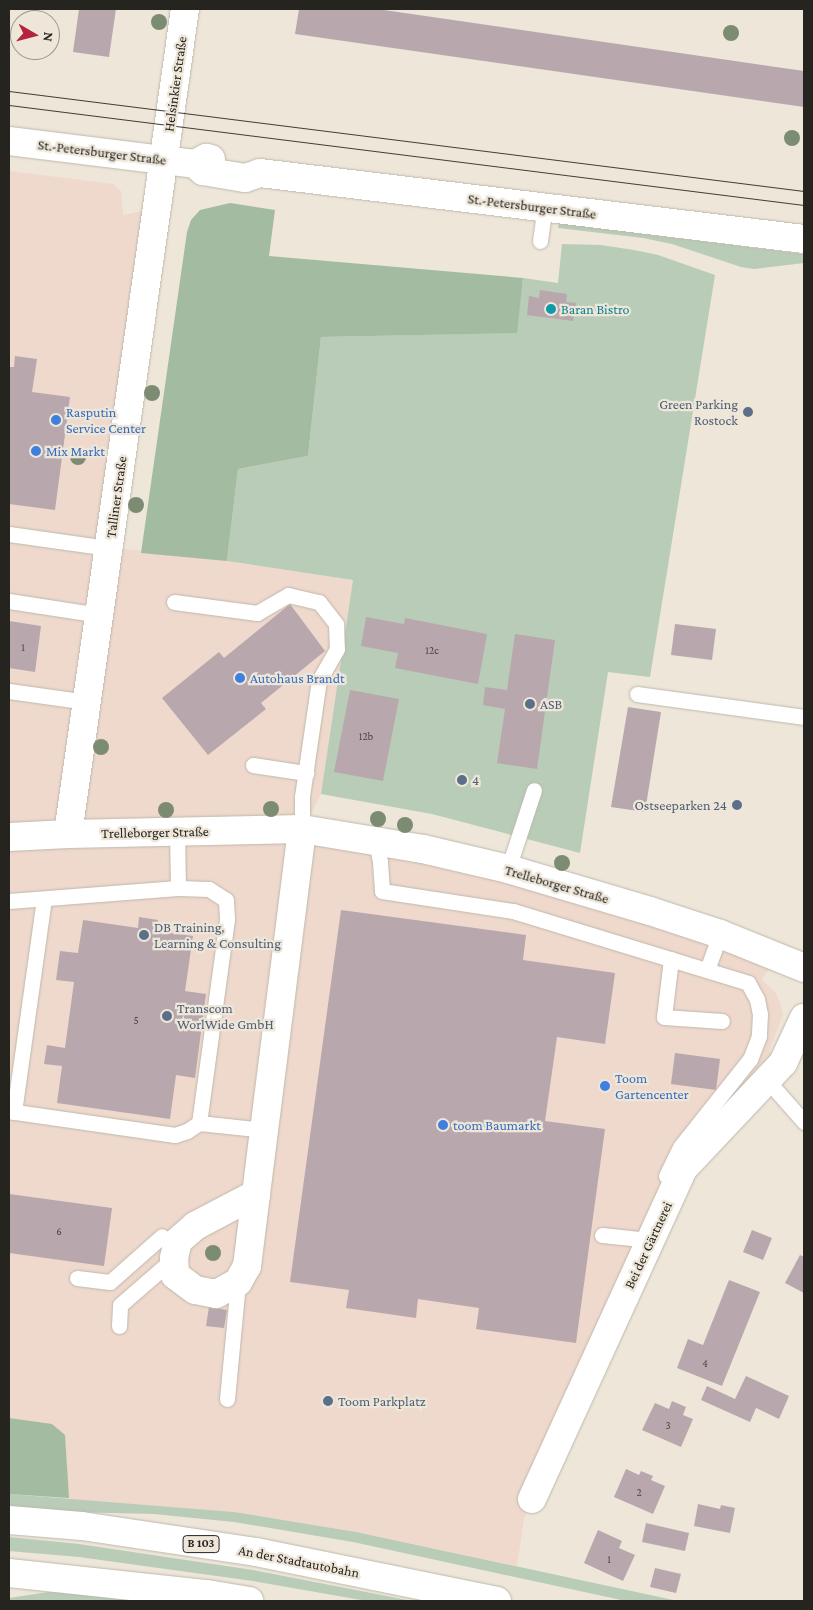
<!DOCTYPE html>
<html>
<head>
<meta charset="utf-8">
<style>
  body { margin:0 }
  #map { position:relative; width:813px; height:1610px; overflow:hidden; background:#ede6d9; font-family:"Crimson Pro",serif }
  div>[style] { position:absolute }
  [style*='--x'] { left:calc(var(--x)*1px); top:calc(var(--y)*1px); width:calc(var(--w)*1px); rotate:calc(var(--a)*1deg) }
  .commercial>* { inset:0; background:#efd8cc }
  .green>* { inset:0; background:#b8ccb7 }
  .forest>* { inset:0; background:#a3bca1 }
  .building>* { inset:0; background:#b8a8ae }
  .roads { filter:drop-shadow(0 0 1px #beb8ab) drop-shadow(0 0 1px #beb8ab) }
  .service>* { height:15px; margin:-7.5px; padding:0 7.5px; transform-origin:7.5px; border-radius:7.5px; background:#fff }
  .minor>* { height:28px; margin:-14px; padding:0 14px; transform-origin:14px; border-radius:14px; background:#fff }
  .secondary>* { height:28px; margin:-14px; padding:0 14px; transform-origin:14px; border-radius:14px; background:#fff }
  .trunk>* { height:28px; margin:-14px; padding:0 14px; transform-origin:14px; border-radius:14px; background:#fff }
  .tram>* { height:1px; margin:-0.5px; padding:0 0.5px; transform-origin:0.5px; border-radius:0.5px; background:#413e38 }
  .trees>* { width:16px; height:16px; margin:-8px; border-radius:50%; background:#7b8c72 }
  .dots>* { width:14px; height:14px; translate:-50% -50%; box-sizing:border-box; border:2px solid #ede6d9; border-radius:50% }
  span { translate:-50% -50%; white-space:nowrap; text-align:center; line-height:1.15; -webkit-text-stroke:4.5px #ede6d9; paint-order:stroke }
  .number-label { font-size:11px; color:#4a4543 }
  .number-label span { -webkit-text-stroke-width:0 }
  .shield-label span { padding:1px 4px; background:#ede6d9; border:1px solid; border-radius:4px; -webkit-text-stroke-width:0 }
  .shield-label { font-size:12px; color:#26241f; font-weight:700 }
  .street-label { font-size:14px; color:#26241f }
  .culture-label { font-size:14px; color:#0d838f }
  .left { translate:0 -50%; text-align:left }
  .service-label { font-size:14px; color:#4e5e75 }
  .right { translate:-100% -50%; text-align:right }
  .shop-label { font-size:14px; color:#366cbe }
  .frame { position:absolute; inset:0; border:10px solid #26241f; pointer-events:none }
  .north { position:absolute; left:10px; top:10px; width:50px; height:50px; box-sizing:border-box; background:#ede6d9; border:1px solid #9d988f; border-radius:50%; rotate:98deg; font-size:14px; font-weight:700; line-height:20px; text-align:center; color:#26241f }
  .north::after { content:''; display:block; margin:auto; width:18px; height:22px; background:#b5233d; clip-path:polygon(50% 0,100% 100%,50% 72%,0 100%) }
</style>
</head>
<body>
<div id="map">
  <div class="commercial">
    <i style="clip-path:polygon(9px 171px,113px 184px,121px 191px,123px 215px,157px 208px,109px 547px,227px 561px,353px 580px,321px 794px,303px 829px,434px 851px,777px 956px,762px 980px,775px 992px,780px 1002px,783px 1014px,769px 1052px,783px 1063px,683px 1169px,524px 1519px,517px 1566px,356px 1532px,234px 1512px,9px 1494px)"></i>
  </div>
  <div class="green">
    <i style="clip-path:polygon(559px 223px,804px 254px,804px 263px,754px 269px,741px 267px,672px 244px,643px 238px,558px 228px)"></i>
    <i style="clip-path:polygon(562px 244px,601px 245px,634px 250px,658px 255px,715px 275px,650px 677px,608px 672px,580px 853px,432px 814px,321px 794px,353px 580px,227px 561px,238px 469px,308px 456px,321px 337px,516px 333px,523px 278px,558px 283px)"></i>
    <i style="clip-path:polygon(9px 1494px,234px 1512px,356px 1532px,678px 1601px,626px 1601px,353px 1542px,234px 1522px,154px 1514px,69px 1512px,9px 1507px)"></i>
    <i style="clip-path:polygon(9px 1537px,79px 1544px,253px 1570px,412px 1601px,367px 1601px,253px 1581px,79px 1557px,9px 1551px)"></i>
    <i style="clip-path:polygon(55px 1591px,147px 1601px,9px 1601px,9px 1598px)"></i>
  </div>
  <div class="forest">
    <i style="clip-path:polygon(230px 203px,275px 210px,269px 256px,523px 278px,517px 333px,321px 337px,308px 456px,238px 469px,227px 561px,141px 553px,187px 232px,191px 220px,200px 210px)"></i>
    <i style="clip-path:polygon(9px 1418px,52px 1424px,65px 1435px,69px 1498px,9px 1494px)"></i>
  </div>
  <div class="building">
    <i style="clip-path:polygon(79px 9px,116px 9px,109px 57px,73px 52px)"></i>
    <i style="clip-path:polygon(299px 9px,377px 9px,804px 71px,804px 107px,295px 34px)"></i>
    <i style="clip-path:polygon(540px 290px,567px 294px,566px 302px,576px 303px,573px 321px,527px 315px,529px 296px,539px 298px)"></i>
    <i style="clip-path:polygon(15px 356px,37px 359px,32px 392px,70px 397px,55px 510px,9px 504px,9px 367px,14px 367px)"></i>
    <i style="clip-path:polygon(290px 604px,325px 651px,261px 703px,266px 709px,208px 755px,162px 698px,219px 652px,224px 658px)"></i>
    <i style="clip-path:polygon(366px 617px,404px 624px,405px 618px,487px 634px,478px 684px,395px 668px,398px 653px,361px 646px)"></i>
    <i style="clip-path:polygon(9px 621px,41px 626px,35px 672px,9px 668px)"></i>
    <i style="clip-path:polygon(675px 624px,716px 629px,712px 660px,671px 655px)"></i>
    <i style="clip-path:polygon(515px 634px,555px 640px,537px 769px,497px 763px,505px 709px,483px 705px,485px 687px,507px 690px)"></i>
    <i style="clip-path:polygon(350px 690px,399px 699px,383px 781px,334px 772px)"></i>
    <i style="clip-path:polygon(628px 707px,661px 712px,645px 812px,611px 807px)"></i>
    <i style="clip-path:polygon(341px 910px,526px 935px,523px 960px,615px 973px,605px 1044px,557px 1037px,545px 1121px,605px 1129px,576px 1343px,476px 1329px,479px 1308px,418px 1299px,416px 1318px,346px 1308px,349px 1290px,290px 1282px)"></i>
    <i style="clip-path:polygon(139px 917px,158px 920px,156px 931px,193px 936px,185px 991px,206px 994px,195px 1078px,176px 1075px,170px 1119px,57px 1103px,62px 1066px,44px 1064px,47px 1045px,65px 1048px,74px 982px,56px 980px,60px 951px,78px 953px,83px 920px,138px 928px)"></i>
    <i style="clip-path:polygon(675px 1053px,720px 1059px,716px 1090px,671px 1084px)"></i>
    <i style="clip-path:polygon(9px 1194px,112px 1208px,104px 1266px,9px 1253px)"></i>
    <i style="clip-path:polygon(752px 1230px,772px 1238px,763px 1260px,743px 1252px)"></i>
    <i style="clip-path:polygon(800px 1255px,804px 1257px,804px 1293px,785px 1283px)"></i>
    <i style="clip-path:polygon(729px 1280px,760px 1292px,722px 1386px,677px 1368px,688px 1339px,703px 1345px)"></i>
    <i style="clip-path:polygon(209px 1307px,227px 1310px,224px 1328px,206px 1326px)"></i>
    <i style="clip-path:polygon(746px 1376px,789px 1396px,779px 1419px,756px 1408px,750px 1422px,701px 1400px,707px 1386px,735px 1399px)"></i>
    <i style="clip-path:polygon(672px 1401px,686px 1407px,683px 1415px,693px 1419px,681px 1447px,642px 1430px,655px 1403px,669px 1409px)"></i>
    <i style="clip-path:polygon(626px 1469px,639px 1475px,641px 1471px,653px 1476px,651px 1480px,665px 1486px,653px 1514px,614px 1497px)"></i>
    <i style="clip-path:polygon(698px 1504px,720px 1509px,721px 1505px,735px 1508px,730px 1533px,694px 1526px)"></i>
    <i style="clip-path:polygon(646px 1523px,689px 1533px,685px 1551px,642px 1542px)"></i>
    <i style="clip-path:polygon(598px 1530px,622px 1541px,619px 1548px,635px 1555px,623px 1581px,584px 1563px)"></i>
    <i style="clip-path:polygon(655px 1568px,681px 1574px,676px 1593px,650px 1587px)"></i>
  </div>
  <div class="roads">
    <div class="service">
      <i style="--x:540;--y:241;--w:34;--a:-82"></i>
      <i style="--x:9;--y:534;--w:101;--a:8"></i>
      <i style="--x:9;--y:601;--w:91;--a:8.8"></i>
      <i style="--x:174;--y:602;--w:84;--a:7.5"></i>
      <i style="--x:257;--y:613;--w:36;--a:-30"></i>
      <i style="--x:288;--y:595;--w:32;--a:13"></i>
      <i style="--x:319;--y:602;--w:28;--a:52"></i>
      <i style="--x:336;--y:624;--w:25;--a:88"></i>
      <i style="--x:337;--y:649;--w:36;--a:120"></i>
      <i style="--x:319;--y:680;--w:118;--a:98.3"></i>
      <i style="--x:302;--y:797;--w:32;--a:90"></i>
      <i style="--x:9;--y:691;--w:79;--a:8"></i>
      <i style="--x:637;--y:694;--w:169;--a:7.8"></i>
      <i style="--x:253;--y:765;--w:54;--a:8.6"></i>
      <i style="--x:177;--y:831;--w:57;--a:89"></i>
      <i style="--x:376;--y:841;--w:21;--a:79"></i>
      <i style="--x:380;--y:862;--w:29;--a:86"></i>
      <i style="--x:382;--y:891;--w:133;--a:8.7"></i>
      <i style="--x:513;--y:911;--w:246;--a:17"></i>
      <i style="--x:748;--y:983;--w:18;--a:61"></i>
      <i style="--x:757;--y:999;--w:15;--a:79"></i>
      <i style="--x:760;--y:1014;--w:22;--a:93"></i>
      <i style="--x:759;--y:1036;--w:25;--a:111"></i>
      <i style="--x:750;--y:1059;--w:112;--a:128.5"></i>
      <i style="--x:680;--y:1147;--w:32;--a:116"></i>
      <i style="--x:508;--y:869;--w:83;--a:-71.8"></i>
      <i style="--x:9;--y:901;--w:169;--a:-4.4"></i>
      <i style="--x:178;--y:888;--w:31;--a:2"></i>
      <i style="--x:209;--y:889;--w:20;--a:33"></i>
      <i style="--x:226;--y:900;--w:19;--a:87"></i>
      <i style="--x:227;--y:919;--w:206;--a:97.8"></i>
      <i style="--x:199;--y:1123;--w:14;--a:146"></i>
      <i style="--x:187;--y:1131;--w:13;--a:162"></i>
      <i style="--x:175;--y:1135;--w:168;--a:-171.8"></i>
      <i style="--x:671;--y:959;--w:58;--a:96.9"></i>
      <i style="--x:664;--y:1017;--w:58;--a:3.9"></i>
      <i style="--x:707;--y:970;--w:38;--a:-70"></i>
      <i style="--x:767;--y:1080;--w:56;--a:48.6"></i>
      <i style="--x:14;--y:1112;--w:215;--a:-82"></i>
      <i style="--x:199;--y:1123;--w:65;--a:6.1"></i>
      <i style="--x:602;--y:1235;--w:37;--a:6"></i>
      <i style="--x:77;--y:1278;--w:33;--a:7"></i>
      <i style="--x:110;--y:1282;--w:69;--a:-41.5"></i>
      <i style="--x:119;--y:1326;--w:21;--a:-87"></i>
      <i style="--x:120;--y:1305;--w:72;--a:-41"></i>
      <i style="--x:227;--y:1399;--w:118;--a:-84.6"></i>
    </div>
    <div class="minor">
      <i style="--x:68;--y:834;--w:833;--a:-81.93"></i>
      <i style="--x:9;--y:837;--w:59;--a:-2.9"></i>
      <i style="--x:68;--y:834;--w:234;--a:-1.2"></i>
      <i style="--x:302;--y:829;--w:123;--a:9.4"></i>
      <i style="--x:423;--y:849;--w:87;--a:13.2"></i>
      <i style="--x:508;--y:869;--w:148;--a:16.5"></i>
      <i style="--x:650;--y:911;--w:74;--a:18.2"></i>
      <i style="--x:720;--y:934;--w:91;--a:22"></i>
      <i style="--x:256;--y:1194;--w:73;--a:97.1"></i>
      <i style="--x:247;--y:1266;--w:18;--a:119"></i>
      <i style="--x:238;--y:1282;--w:25;--a:151"></i>
      <i style="--x:216;--y:1294;--w:21;--a:-169"></i>
      <i style="--x:195;--y:1290;--w:25;--a:-143"></i>
      <i style="--x:175;--y:1275;--w:17;--a:-93"></i>
      <i style="--x:174;--y:1258;--w:17;--a:-77"></i>
      <i style="--x:178;--y:1241;--w:23;--a:-41"></i>
      <i style="--x:195;--y:1226;--w:69;--a:-27.7"></i>
      <i style="--x:256;--y:1194;--w:368;--a:-82.8"></i>
      <i style="--x:532;--y:1499;--w:363;--a:-65.4"></i>
      <i style="--x:683;--y:1169;--w:146;--a:-46.7"></i>
      <i style="--x:783;--y:1063;--w:50;--a:-65"></i>
    </div>
    <div class="secondary">
      <i style="--x:9;--y:141;--w:187;--a:7"></i>
      <i style="--x:195;--y:164;--w:13;--a:-29"></i>
      <i style="--x:206;--y:158;--w:5;--a:11"></i>
      <i style="--x:195;--y:164;--w:11;--a:41"></i>
      <i style="--x:203;--y:171;--w:43;--a:9.5"></i>
      <i style="--x:245;--y:178;--w:16;--a:-18"></i>
      <i style="--x:260;--y:173;--w:548;--a:6.92"></i>
    </div>
    <div class="trunk">
      <i style="--x:9;--y:1520;--w:73;--a:4.7"></i>
      <i style="--x:82;--y:1526;--w:176;--a:8.5"></i>
      <i style="--x:256;--y:1552;--w:246;--a:11.5"></i>
      <i style="--x:9;--y:1573;--w:199;--a:6.1"></i>
      <i style="--x:207;--y:1594;--w:43;--a:9.5"></i>
    </div>
  </div>
  <div class="tram">
    <i style="--x:9;--y:91;--w:801;--a:7.17"></i>
    <i style="--x:9;--y:105;--w:801;--a:7.17"></i>
  </div>
  <div class="trees">
    <i style="left:159px;top:22px"></i>
    <i style="left:731px;top:33px"></i>
    <i style="left:792px;top:138px"></i>
    <i style="left:152px;top:393px"></i>
    <i style="left:78px;top:457px"></i>
    <i style="left:136px;top:505px"></i>
    <i style="left:101px;top:747px"></i>
    <i style="left:271px;top:809px"></i>
    <i style="left:166px;top:810px"></i>
    <i style="left:378px;top:819px"></i>
    <i style="left:405px;top:825px"></i>
    <i style="left:562px;top:863px"></i>
    <i style="left:213px;top:1253px"></i>
  </div>
  <div class="dots">
    <i style="left:551px;top:309px;background:#0f9aa8"></i>
    <i style="left:748px;top:412px;background:#5c6f8a"></i>
    <i style="left:56px;top:420px;background:#3f7fe0"></i>
    <i style="left:36px;top:451px;background:#3f7fe0"></i>
    <i style="left:240px;top:678px;background:#3f7fe0"></i>
    <i style="left:530px;top:704px;background:#5c6f8a"></i>
    <i style="left:462px;top:780px;background:#5c6f8a"></i>
    <i style="left:737px;top:805px;background:#5c6f8a"></i>
    <i style="left:144px;top:935px;background:#5c6f8a"></i>
    <i style="left:167px;top:1016px;background:#5c6f8a"></i>
    <i style="left:605px;top:1086px;background:#3f7fe0"></i>
    <i style="left:443px;top:1125px;background:#3f7fe0"></i>
    <i style="left:328px;top:1401px;background:#5c6f8a"></i>
  </div>
  <div class="number-label">
    <span style="left:23px;top:647px">1</span>
    <span style="left:432px;top:650px">12c</span>
    <span style="left:366px;top:736px">12b</span>
    <span style="left:136px;top:1020px">5</span>
    <span style="left:59px;top:1231px">6</span>
    <span style="left:705px;top:1363px">4</span>
    <span style="left:668px;top:1425px">3</span>
    <span style="left:639px;top:1492px">2</span>
    <span style="left:609px;top:1559px">1</span>
  </div>
  <div class="shield-label">
    <span style="left:201px;top:1544px">B 103</span>
  </div>
  <div class="street-label">
    <span style="left:175px;top:84px;rotate:-82deg">Helsinkier Straße</span>
    <span style="left:102px;top:152px;rotate:7deg">St.-Petersburger Straße</span>
    <span style="left:532px;top:206px;rotate:7deg">St.-Petersburger Straße</span>
    <span style="left:116px;top:497px;rotate:-82deg">Talliner Straße</span>
    <span style="left:155px;top:832px;rotate:-1deg">Trelleborger Straße</span>
    <span style="left:557px;top:884px;rotate:16deg">Trelleborger Straße</span>
    <span style="left:648px;top:1245px;rotate:-65deg">Bei der Gärtnerei</span>
    <span style="left:299px;top:1561px;rotate:11deg">An der Stadtautobahn</span>
  </div>
  <div class="culture-label">
    <span class="left" style="left:561px;top:309px">Baran Bistro</span>
  </div>
  <div class="service-label">
    <span class="right" style="left:738px;top:412px">Green Parking<br>Rostock</span>
    <span class="left" style="left:540px;top:704px">ASB</span>
    <span class="left" style="left:472px;top:780px">4</span>
    <span class="right" style="left:727px;top:805px">Ostseeparken 24</span>
    <span class="left" style="left:154px;top:935px">DB Training,<br>Learning &amp; Consulting</span>
    <span class="left" style="left:177px;top:1016px">Transcom<br>WorlWide GmbH</span>
    <span class="left" style="left:338px;top:1401px">Toom Parkplatz</span>
  </div>
  <div class="shop-label">
    <span class="left" style="left:66px;top:420px">Rasputin<br>Service Center</span>
    <span class="left" style="left:46px;top:451px">Mix Markt</span>
    <span class="left" style="left:250px;top:678px">Autohaus Brandt</span>
    <span class="left" style="left:615px;top:1086px">Toom<br>Gartencenter</span>
    <span class="left" style="left:453px;top:1125px">toom Baumarkt</span>
  </div>
  <div class="frame"></div>
  <div class="north">N</div>
</div>
</body>
</html>
